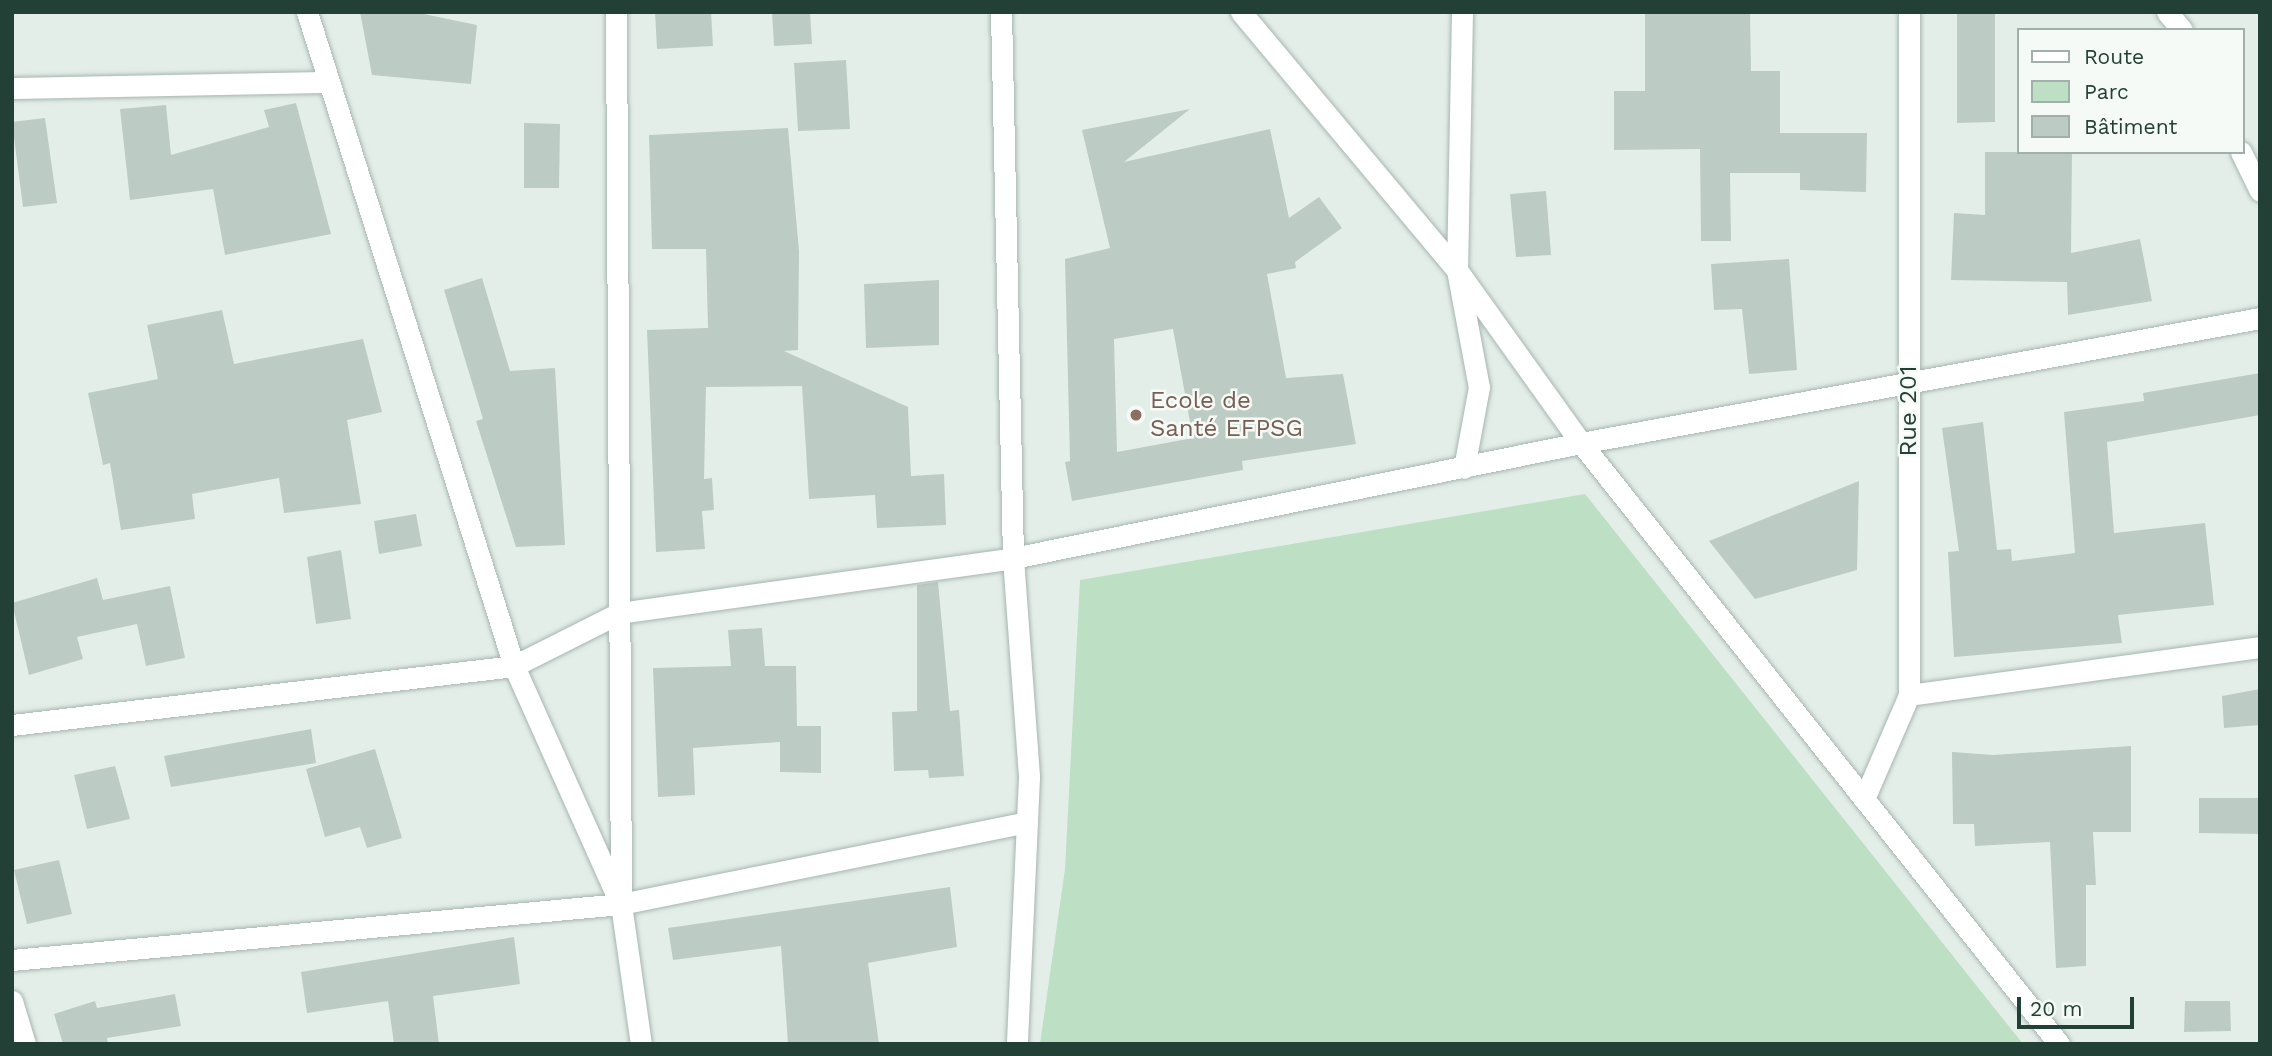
<!DOCTYPE html>
<html>
<head>
<meta charset="utf-8">
<style>
  body { margin:0 }
  #map { position:relative; width:2272px; height:1056px; overflow:hidden; background:#e4eee9; font-family:"Work Sans",sans-serif }
  div>[style] { position:absolute }
  [style*='--x'] { left:calc(var(--x)*1px); top:calc(var(--y)*1px); width:calc(var(--w)*1px); rotate:calc(var(--a)*1deg) }
  .green>* { inset:0; background:#bddfc3 }
  .building>* { inset:0; background:#bcccc4 }
  .roads { filter:drop-shadow(0 0 2px #a6b6b0) drop-shadow(0 0 2px #a6b6b0) }
  .minor>* { height:21px; margin:-10.5px; padding:0 10.5px; transform-origin:10.5px; border-radius:10.5px; background:#fff }
  .dots>* { width:19px; height:19px; translate:-50% -50%; box-sizing:border-box; border:4px solid #f5faf7; border-radius:50% }
  span { translate:-50% -50%; white-space:nowrap; text-align:center; line-height:1.15; -webkit-text-stroke:5px #f5faf7; paint-order:stroke }
  .education-label { font-size:24px; color:#785e54 }
  .left { translate:0 -50%; text-align:left }
  .street-label { font-size:24px; color:#234036 }
  .frame { position:absolute; inset:0; border:14px solid #234036; pointer-events:none }
  .legend { position:absolute; left:2017px; top:28px; width:228px; height:126px; box-sizing:border-box; background:#f5faf7; border:2px solid #a1b0aa; margin:0; padding:9px 12px; list-style:none; font-size:21px; color:#234036 }
  .legend li { display:flex; align-items:center; gap:14px; height:35px }
  .legend b { width:35px; border:2px solid #a1b0aa }
  .scale { position:absolute; left:2017px; top:997px; width:117px; height:32px; box-sizing:border-box; border:4px solid #234036; border-top:0; padding-left:9px; font-size:21px; line-height:24px; white-space:nowrap; color:#234036; -webkit-text-stroke:5px #f5faf7; paint-order:stroke }
</style>
</head>
<body>
<div id="map">
  <div class="green">
    <i style="clip-path:polygon(1585px 494px,2023px 1044px,1040px 1044px,1065px 869px,1080px 580px)"></i>
  </div>
  <div class="building">
    <i style="clip-path:polygon(360px 12px,414px 12px,477px 25px,471px 84px,372px 75px)"></i>
    <i style="clip-path:polygon(655px 12px,711px 12px,713px 46px,657px 49px)"></i>
    <i style="clip-path:polygon(772px 12px,810px 12px,812px 44px,774px 46px)"></i>
    <i style="clip-path:polygon(1645px 12px,1750px 12px,1751px 71px,1780px 71px,1780px 133px,1867px 133px,1866px 192px,1800px 190px,1800px 173px,1730px 173px,1731px 241px,1701px 241px,1700px 149px,1614px 150px,1614px 91px,1645px 91px)"></i>
    <i style="clip-path:polygon(1957px 12px,1995px 12px,1995px 122px,1957px 123px)"></i>
    <i style="clip-path:polygon(846px 60px,850px 129px,798px 131px,794px 63px)"></i>
    <i style="clip-path:polygon(296px 103px,331px 234px,225px 255px,213px 189px,130px 200px,120px 109px,166px 105px,171px 155px,269px 127px,264px 110px)"></i>
    <i style="clip-path:polygon(evenodd,1190px 109px,1124px 162px,1270px 129px,1289px 218px,1319px 197px,1342px 228px,1295px 262px,1296px 268px,1267px 274px,1286px 378px,1343px 374px,1356px 444px,1242px 461px,1243px 470px,1072px 501px,1065px 462px,1070px 461px,1065px 259px,1110px 248px,1082px 130px,1190px 109px,1173px 329px,1193px 438px,1117px 452px,1114px 339px,1173px 329px)"></i>
    <i style="clip-path:polygon(45px 118px,57px 203px,23px 207px,12px 122px)"></i>
    <i style="clip-path:polygon(524px 123px,560px 124px,559px 188px,524px 188px)"></i>
    <i style="clip-path:polygon(788px 128px,799px 251px,798px 350px,784px 351px,908px 407px,911px 476px,944px 474px,946px 525px,877px 528px,875px 495px,809px 499px,802px 386px,706px 387px,704px 479px,712px 478px,714px 510px,702px 511px,705px 549px,656px 552px,647px 330px,708px 328px,706px 249px,652px 249px,649px 135px)"></i>
    <i style="clip-path:polygon(1985px 152px,2072px 152px,2071px 253px,2140px 239px,2152px 301px,2068px 315px,2067px 282px,1951px 280px,1954px 213px,1985px 215px)"></i>
    <i style="clip-path:polygon(1546px 191px,1551px 255px,1516px 257px,1510px 194px)"></i>
    <i style="clip-path:polygon(1789px 259px,1797px 370px,1749px 374px,1742px 309px,1714px 310px,1711px 264px)"></i>
    <i style="clip-path:polygon(482px 278px,510px 371px,555px 368px,565px 545px,516px 547px,476px 421px,483px 419px,444px 290px)"></i>
    <i style="clip-path:polygon(939px 280px,939px 345px,866px 348px,864px 284px)"></i>
    <i style="clip-path:polygon(222px 310px,234px 364px,363px 339px,382px 412px,347px 420px,361px 504px,284px 513px,279px 478px,192px 494px,195px 519px,121px 530px,110px 463px,103px 465px,88px 393px,158px 379px,147px 325px)"></i>
    <i style="clip-path:polygon(2260px 373px,2260px 415px,2107px 442px,2114px 533px,2205px 523px,2214px 605px,2118px 615px,2122px 643px,1954px 657px,1948px 552px,1959px 551px,1942px 428px,1983px 422px,1997px 550px,2011px 549px,2012px 561px,2075px 553px,2064px 412px,2144px 401px,2143px 393px)"></i>
    <i style="clip-path:polygon(1859px 481px,1857px 570px,1755px 599px,1709px 541px)"></i>
    <i style="clip-path:polygon(416px 514px,422px 546px,379px 554px,374px 521px)"></i>
    <i style="clip-path:polygon(341px 550px,351px 619px,316px 624px,307px 557px)"></i>
    <i style="clip-path:polygon(97px 578px,103px 600px,170px 586px,185px 658px,146px 666px,137px 624px,77px 637px,83px 659px,29px 675px,12px 603px)"></i>
    <i style="clip-path:polygon(938px 582px,950px 711px,959px 710px,964px 776px,929px 778px,928px 770px,894px 771px,892px 712px,917px 711px,917px 585px)"></i>
    <i style="clip-path:polygon(762px 628px,765px 666px,796px 666px,797px 726px,821px 726px,821px 773px,780px 772px,780px 742px,693px 748px,695px 795px,658px 797px,653px 668px,731px 666px,728px 630px)"></i>
    <i style="clip-path:polygon(2260px 689px,2260px 725px,2224px 728px,2222px 696px)"></i>
    <i style="clip-path:polygon(311px 729px,316px 763px,171px 787px,164px 756px)"></i>
    <i style="clip-path:polygon(2131px 746px,2131px 832px,2093px 832px,2096px 885px,2086px 885px,2086px 966px,2056px 968px,2050px 842px,1975px 846px,1974px 824px,1953px 824px,1952px 752px,1993px 755px)"></i>
    <i style="clip-path:polygon(375px 749px,402px 838px,367px 848px,360px 827px,325px 837px,306px 769px)"></i>
    <i style="clip-path:polygon(115px 766px,130px 819px,87px 829px,74px 775px)"></i>
    <i style="clip-path:polygon(2199px 798px,2260px 798px,2260px 834px,2199px 833px)"></i>
    <i style="clip-path:polygon(59px 860px,72px 914px,27px 924px,14px 870px)"></i>
    <i style="clip-path:polygon(950px 887px,957px 947px,868px 963px,879px 1044px,788px 1044px,781px 946px,673px 960px,668px 928px)"></i>
    <i style="clip-path:polygon(514px 937px,520px 984px,433px 996px,439px 1044px,394px 1044px,388px 1001px,307px 1013px,301px 972px)"></i>
    <i style="clip-path:polygon(175px 994px,181px 1026px,107px 1038px,108px 1044px,63px 1044px,54px 1014px,95px 1001px,97px 1008px)"></i>
    <i style="clip-path:polygon(2185px 1001px,2230px 1001px,2231px 1031px,2184px 1032px)"></i>
  </div>
  <div class="roads">
    <div class="minor">
      <i style="--x:307;--y:12;--w:686;--a:72.44"></i>
      <i style="--x:514;--y:666;--w:252;--a:65.9"></i>
      <i style="--x:616;--y:12;--w:892;--a:89.68"></i>
      <i style="--x:621;--y:904;--w:141;--a:81.9"></i>
      <i style="--x:1001;--y:12;--w:546;--a:88.74"></i>
      <i style="--x:1013;--y:558;--w:220;--a:85.8"></i>
      <i style="--x:1029;--y:777;--w:267;--a:92.6"></i>
      <i style="--x:1241;--y:12;--w:336;--a:50.1"></i>
      <i style="--x:1457;--y:270;--w:213;--a:54.4"></i>
      <i style="--x:1581;--y:443;--w:768;--a:51.5"></i>
      <i style="--x:1462;--y:12;--w:258;--a:91.1"></i>
      <i style="--x:1457;--y:270;--w:119;--a:79.4"></i>
      <i style="--x:1479;--y:387;--w:82;--a:100.5"></i>
      <i style="--x:2167;--y:12;--w:23;--a:50"></i>
      <i style="--x:12;--y:88;--w:314;--a:-1.1"></i>
      <i style="--x:2241;--y:152;--w:43;--a:64"></i>
      <i style="--x:1909;--y:695;--w:354;--a:-7.8"></i>
      <i style="--x:12;--y:725;--w:505;--a:-6.7"></i>
      <i style="--x:514;--y:666;--w:118;--a:-26.8"></i>
      <i style="--x:619;--y:613;--w:398;--a:-7.9"></i>
      <i style="--x:1013;--y:558;--w:580;--a:-11.45"></i>
      <i style="--x:1581;--y:443;--w:690;--a:-10.43"></i>
      <i style="--x:1864;--y:799;--w:113;--a:-66.6"></i>
      <i style="--x:1909;--y:695;--w:683;--a:-90"></i>
      <i style="--x:12;--y:960;--w:612;--a:-5.25"></i>
      <i style="--x:621;--y:904;--w:413;--a:-11.4"></i>
      <i style="--x:12;--y:1001;--w:45;--a:73.2"></i>
    </div>
  </div>
  <div class="dots">
    <i style="left:1136px;top:415px;background:#8d6e63"></i>
  </div>
  <div class="education-label">
    <span class="left" style="left:1150px;top:415px">Ecole de<br>Santé EFPSG</span>
  </div>
  <div class="street-label">
    <span style="left:1909px;top:411px;rotate:-90deg">Rue 201</span>
  </div>
  <div class="frame"></div>
  <ul class="legend">
  <li><b style="height:9px;background:#fff"></b>Route</li>
  <li><b style="height:19px;background:#bddfc3"></b>Parc</li>
  <li><b style="height:19px;background:#bcccc4"></b>Bâtiment</li>
  </ul>
  <div class="scale">20 m</div>
</div>
</body>
</html>
